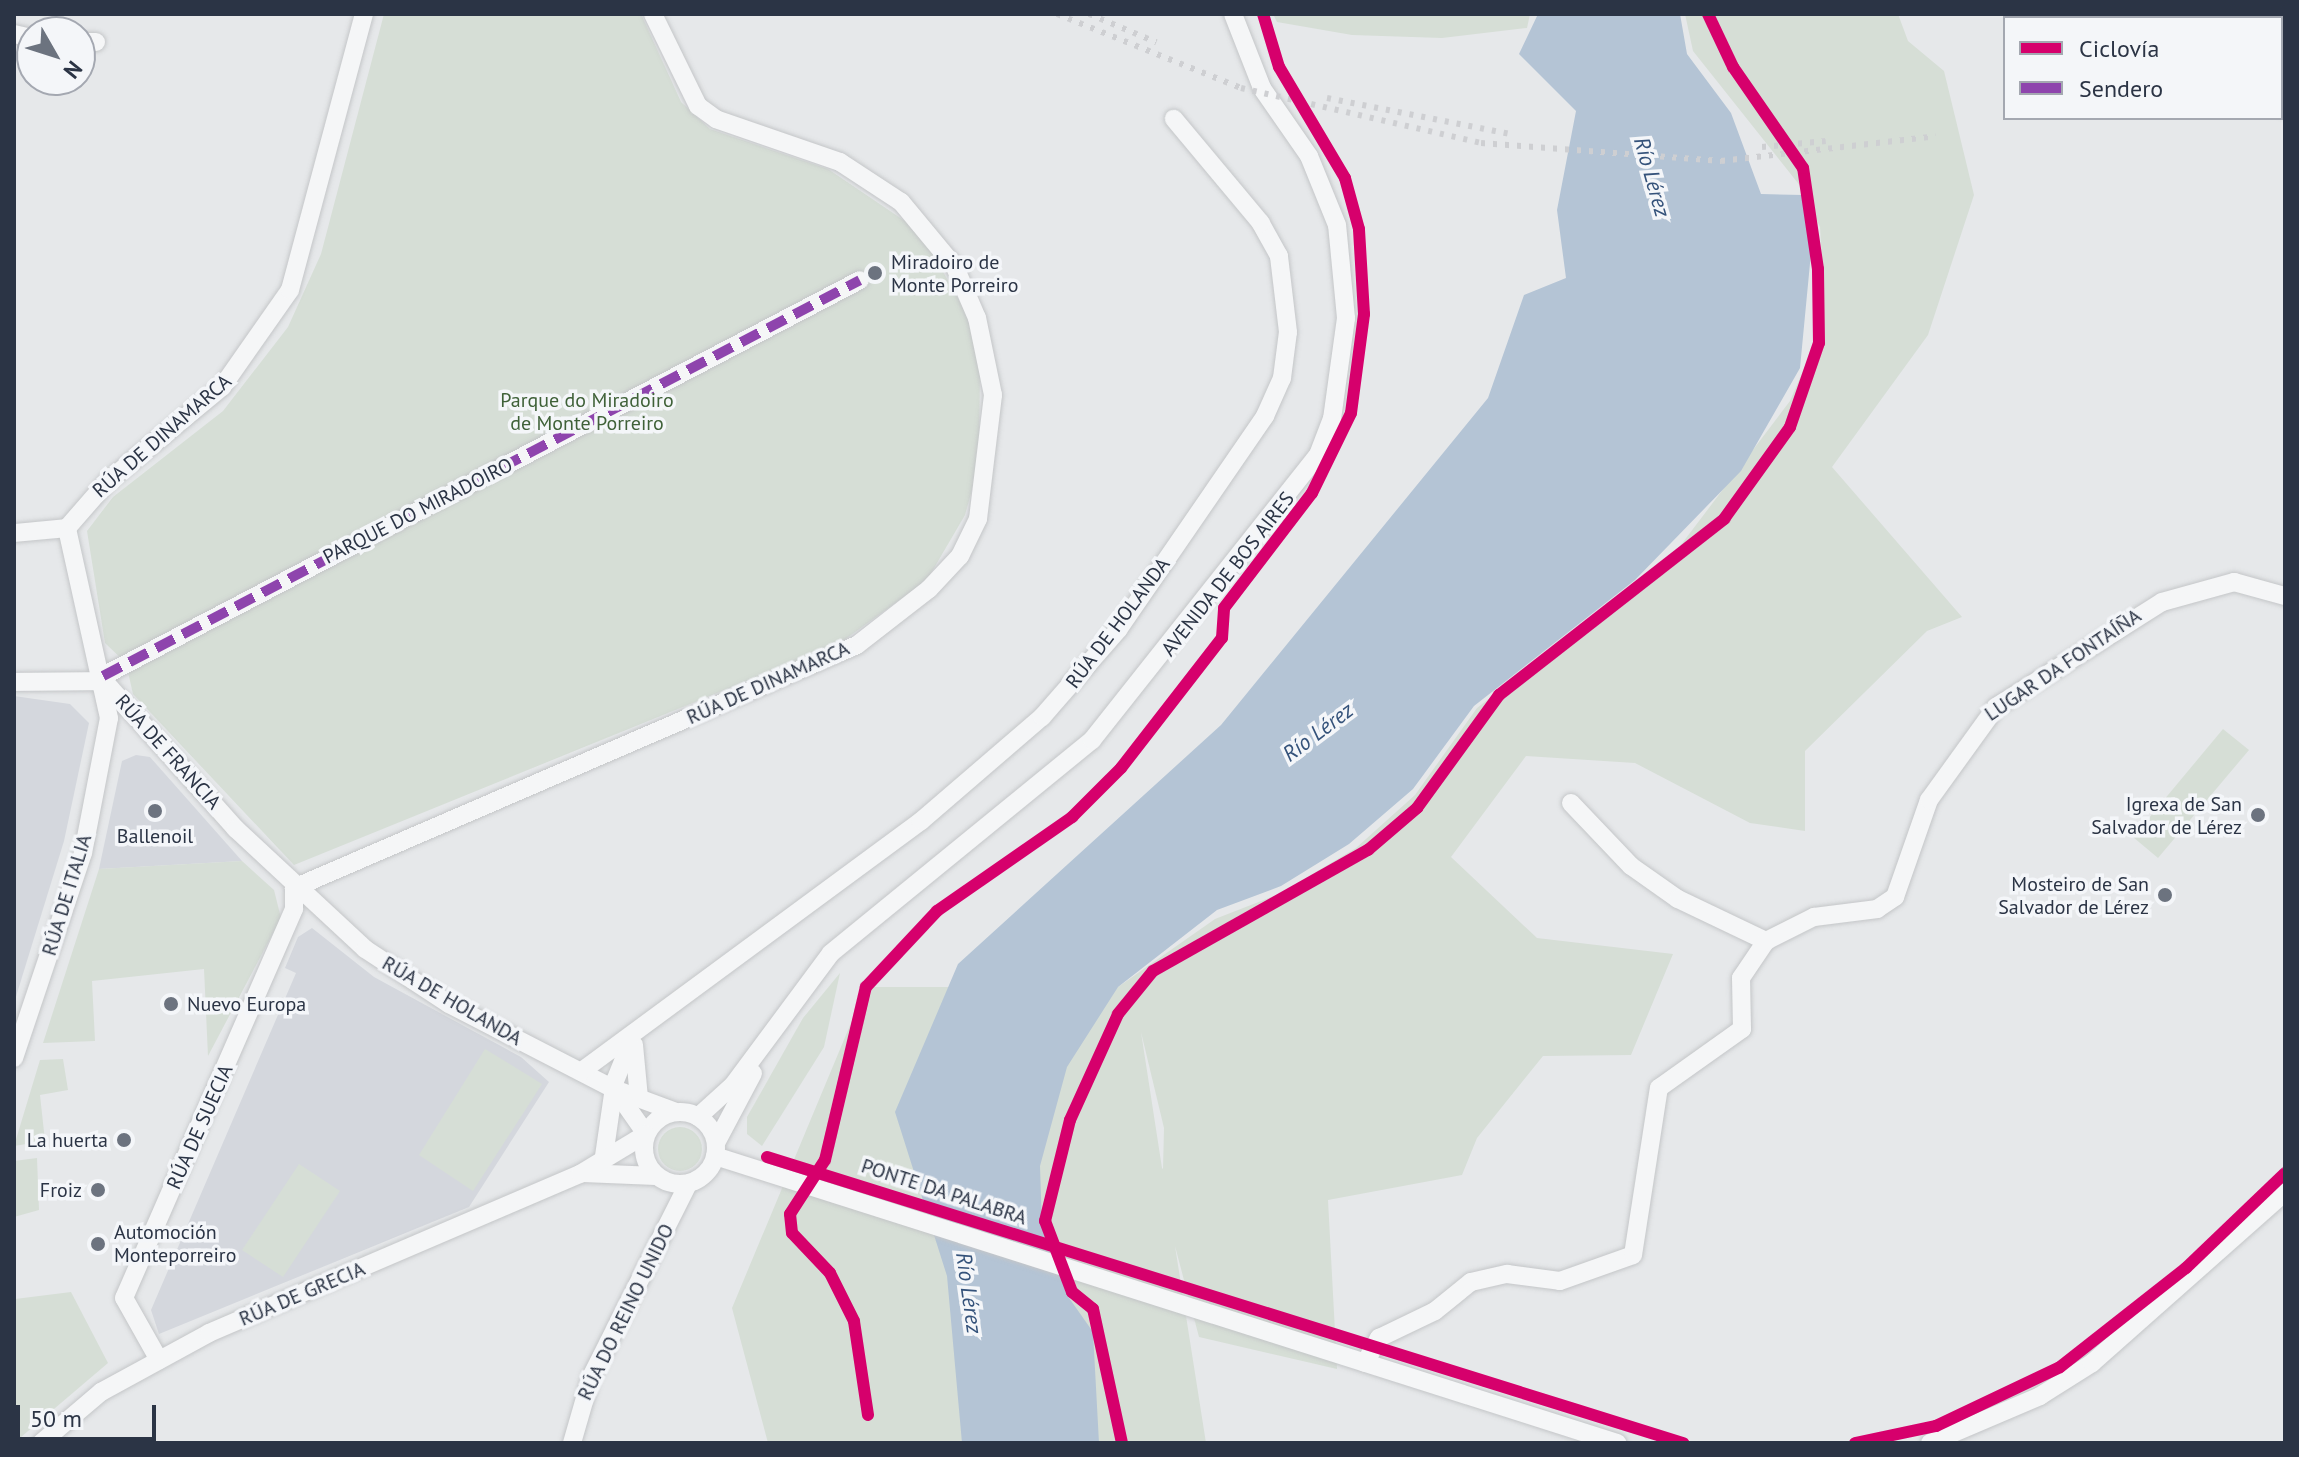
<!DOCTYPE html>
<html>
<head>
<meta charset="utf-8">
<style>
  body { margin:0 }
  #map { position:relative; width:2299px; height:1457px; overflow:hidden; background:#e6e8ea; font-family:"PT Sans",sans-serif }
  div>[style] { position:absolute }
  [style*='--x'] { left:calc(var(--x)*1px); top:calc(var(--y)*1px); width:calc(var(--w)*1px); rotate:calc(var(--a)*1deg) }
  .built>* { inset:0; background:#d4d7dd }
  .green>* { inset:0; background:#d6ded6 }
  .round { border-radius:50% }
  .water>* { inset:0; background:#b4c4d5 }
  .roads { filter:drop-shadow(0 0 2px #c4c6c8) drop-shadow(0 0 2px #c4c6c8) }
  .minor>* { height:18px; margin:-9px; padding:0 9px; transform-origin:9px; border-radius:9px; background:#f5f6f7 }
  .minor>.ring { margin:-9px; padding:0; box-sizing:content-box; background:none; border:18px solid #f5f6f7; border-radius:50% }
  .rail>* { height:6px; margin-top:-3px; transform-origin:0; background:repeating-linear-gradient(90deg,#cecfd2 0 4px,transparent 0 12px) }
  .quiet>* { height:10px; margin-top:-5px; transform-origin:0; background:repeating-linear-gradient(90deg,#8e44ad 0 20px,transparent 0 30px) }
  .cycleway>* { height:12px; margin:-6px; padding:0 6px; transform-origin:6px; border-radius:6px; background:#d6006c }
  .dots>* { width:22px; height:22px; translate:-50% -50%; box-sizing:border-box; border:4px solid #f4f6f9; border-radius:50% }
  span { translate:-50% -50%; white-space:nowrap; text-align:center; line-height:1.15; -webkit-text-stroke:7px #f4f6f9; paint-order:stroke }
  .poi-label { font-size:20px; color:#2b3445 }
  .left { translate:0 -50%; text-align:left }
  .right { translate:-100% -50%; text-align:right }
  .park-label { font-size:20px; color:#3f6138 }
  .street-label { font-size:20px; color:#2b3445 }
  .water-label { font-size:22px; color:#34527a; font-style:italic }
  .frame { position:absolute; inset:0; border:16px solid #2b3445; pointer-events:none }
  .legend { position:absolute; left:2003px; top:16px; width:280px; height:104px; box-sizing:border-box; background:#f4f6f9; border:2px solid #a4a8b1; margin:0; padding:10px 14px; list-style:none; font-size:24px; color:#2b3445 }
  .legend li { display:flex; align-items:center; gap:16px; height:40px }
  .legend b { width:40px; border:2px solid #a4a8b1 }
  .north { position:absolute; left:16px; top:16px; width:80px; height:80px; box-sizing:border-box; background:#f4f6f9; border:2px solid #a4a8b1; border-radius:50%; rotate:129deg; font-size:22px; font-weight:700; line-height:32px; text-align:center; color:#2b3445 }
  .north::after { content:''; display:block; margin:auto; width:28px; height:36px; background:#6c737f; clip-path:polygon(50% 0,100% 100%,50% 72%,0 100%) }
  .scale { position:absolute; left:16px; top:1405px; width:140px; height:36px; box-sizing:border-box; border:4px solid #2b3445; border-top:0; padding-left:10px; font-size:24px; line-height:28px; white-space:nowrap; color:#2b3445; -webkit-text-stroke:6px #f4f6f9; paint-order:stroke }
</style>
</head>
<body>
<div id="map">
  <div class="built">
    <i style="clip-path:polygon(14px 696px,70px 704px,89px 723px,64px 841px,14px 1003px)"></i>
    <i style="clip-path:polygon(136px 755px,150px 757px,242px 861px,99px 869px,122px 761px)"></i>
    <i style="clip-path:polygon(312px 928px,374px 977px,521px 1057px,549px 1082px,469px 1207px,159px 1334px,151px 1310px,296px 973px,285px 968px,298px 937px)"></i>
  </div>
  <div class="green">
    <i style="clip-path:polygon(384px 14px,641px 14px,681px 102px,710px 129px,828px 169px,921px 232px,966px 313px,980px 362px,979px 464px,965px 515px,927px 580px,840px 643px,294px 865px,133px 694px,126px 663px,105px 643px,87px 531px,113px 497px,223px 411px,288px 327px,321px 254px)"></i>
    <i style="clip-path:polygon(1273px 14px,1530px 14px,1527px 28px,1442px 38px,1352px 35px,1277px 22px)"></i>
    <i style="clip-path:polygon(evenodd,1685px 14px,1898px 14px,1908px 41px,1944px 71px,1974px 195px,1928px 335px,1832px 467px,1962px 617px,1927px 631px,1805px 751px,1805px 831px,1750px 823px,1635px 763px,1526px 756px,1451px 857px,1537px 938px,1673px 954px,1631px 1055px,1543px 1056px,1477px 1138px,1462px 1175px,1328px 1200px,1337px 1369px,1199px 1337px,1175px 1246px,1206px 1443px,768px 1443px,732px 1308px,866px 987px,1118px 987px,1215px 919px,1279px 894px,1356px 848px,1415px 795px,1477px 708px,1674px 554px,1790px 401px,1812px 350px,1824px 293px,1820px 227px,1801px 187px,1693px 51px,1685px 14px,1141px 1032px,1164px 1128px,1163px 1169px,1162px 1168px,1141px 1032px)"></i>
    <i style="clip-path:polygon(2223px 729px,2249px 750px,2158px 858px,2133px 837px)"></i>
    <i style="clip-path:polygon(242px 861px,274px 890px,281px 918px,208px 1056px,204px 969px,92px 981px,95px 1041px,43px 1043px,99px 869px)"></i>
    <i style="clip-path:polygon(840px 973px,824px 1047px,762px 1146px,747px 1134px,747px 1117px,803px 1018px)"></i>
    <i style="clip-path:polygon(485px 1049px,542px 1084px,473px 1191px,419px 1155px)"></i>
    <i style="clip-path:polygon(63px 1059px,68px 1090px,40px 1095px,45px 1141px,14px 1146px,40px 1060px)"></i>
    <i class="round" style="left:658px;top:1127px;width:44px;height:44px"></i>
    <i style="clip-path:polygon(37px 1158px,39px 1210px,14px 1217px,14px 1161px)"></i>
    <i style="clip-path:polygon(299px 1164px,340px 1191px,283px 1277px,242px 1250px)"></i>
    <i style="clip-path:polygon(71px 1292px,108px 1363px,14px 1443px,15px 1299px)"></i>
  </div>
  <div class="water">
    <i style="clip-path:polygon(1538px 14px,1680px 14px,1687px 54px,1731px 113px,1761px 194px,1803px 195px,1811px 253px,1800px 368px,1741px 471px,1635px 580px,1474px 706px,1413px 789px,1349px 844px,1281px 886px,1217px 910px,1118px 987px,1067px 1067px,1040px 1166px,1042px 1226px,1067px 1295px,1093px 1332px,1099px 1443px,962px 1443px,947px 1276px,895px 1112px,958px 964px,1221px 725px,1488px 398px,1524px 295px,1566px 278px,1557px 210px,1576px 111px,1519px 54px)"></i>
  </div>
  <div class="roads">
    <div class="minor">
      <i style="--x:2280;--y:18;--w:4;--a:-90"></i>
      <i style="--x:14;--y:34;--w:18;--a:13"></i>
      <i style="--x:80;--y:42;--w:16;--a:0"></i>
      <i style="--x:2281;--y:81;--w:27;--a:82"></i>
      <i style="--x:14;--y:533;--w:53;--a:-5.4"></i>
      <i style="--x:103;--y:676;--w:854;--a:-27.61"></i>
      <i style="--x:14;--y:682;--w:90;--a:-0.6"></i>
      <i style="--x:104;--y:681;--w:198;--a:48.3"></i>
      <i style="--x:236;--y:829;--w:176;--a:42.9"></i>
      <i style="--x:365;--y:949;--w:100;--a:33.2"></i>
      <i style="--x:449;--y:1004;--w:186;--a:27.3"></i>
      <i style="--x:614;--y:1089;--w:66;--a:20.4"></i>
      <i style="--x:1571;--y:803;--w:87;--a:46.4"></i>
      <i style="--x:1631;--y:866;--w:57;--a:35.1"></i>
      <i style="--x:1678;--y:899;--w:98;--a:25.5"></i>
      <i style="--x:294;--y:888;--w:613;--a:-23.35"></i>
      <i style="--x:857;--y:645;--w:91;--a:-37.9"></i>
      <i style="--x:929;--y:589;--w:45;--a:-46.8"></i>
      <i style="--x:960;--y:556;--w:41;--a:-64.1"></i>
      <i style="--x:978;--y:519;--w:125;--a:-83.1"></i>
      <i style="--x:993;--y:395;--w:79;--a:-101.7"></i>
      <i style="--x:977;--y:318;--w:56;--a:-113.3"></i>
      <i style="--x:955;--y:267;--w:85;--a:-129.7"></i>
      <i style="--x:901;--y:202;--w:73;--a:-146.7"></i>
      <i style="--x:840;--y:162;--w:131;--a:-160.9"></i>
      <i style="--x:716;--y:119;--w:22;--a:-144"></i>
      <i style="--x:698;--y:106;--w:102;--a:-116.1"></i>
      <i style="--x:634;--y:1045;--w:53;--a:84.6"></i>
      <i style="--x:14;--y:1058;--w:216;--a:-71.4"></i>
      <i style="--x:83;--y:853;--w:137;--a:-79.1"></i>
      <i style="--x:109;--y:718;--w:195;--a:-102.5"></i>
      <i style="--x:67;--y:528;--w:62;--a:-48.9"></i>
      <i style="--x:108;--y:481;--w:148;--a:-39.5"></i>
      <i style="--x:222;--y:387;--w:118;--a:-55"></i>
      <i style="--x:290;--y:290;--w:286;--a:-75"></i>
      <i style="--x:582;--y:1071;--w:421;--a:-36.4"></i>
      <i style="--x:921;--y:821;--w:160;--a:-40.7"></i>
      <i style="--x:1042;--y:717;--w:116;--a:-48.9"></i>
      <i style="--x:1118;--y:630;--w:260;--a:-55.5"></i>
      <i style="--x:1265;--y:416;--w:42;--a:-65.9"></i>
      <i style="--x:1282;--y:378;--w:46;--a:-82.6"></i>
      <i style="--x:1288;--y:332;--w:77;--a:-96.8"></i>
      <i style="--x:1279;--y:256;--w:38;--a:-119"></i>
      <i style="--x:1261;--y:223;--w:136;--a:-129.9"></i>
      <i style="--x:616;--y:1091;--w:52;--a:55.1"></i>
      <i class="ring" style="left:644px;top:1112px;width:54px;height:54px"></i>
      <i style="--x:698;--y:1117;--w:47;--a:-42.4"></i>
      <i style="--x:733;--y:1085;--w:164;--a:-53.4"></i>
      <i style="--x:831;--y:953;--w:337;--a:-39.2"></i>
      <i style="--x:1092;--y:740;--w:364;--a:-51.6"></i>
      <i style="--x:1318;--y:455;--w:39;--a:-69"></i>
      <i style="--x:1332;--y:419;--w:102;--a:-82.1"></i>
      <i style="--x:1346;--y:318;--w:93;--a:-95.5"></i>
      <i style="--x:1337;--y:225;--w:74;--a:-112.1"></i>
      <i style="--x:1309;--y:156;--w:83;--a:-124.7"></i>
      <i style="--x:1262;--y:88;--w:79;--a:-111.4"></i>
      <i style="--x:716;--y:1143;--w:79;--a:-62.1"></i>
      <i style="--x:604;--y:1156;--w:76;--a:-81.7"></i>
      <i style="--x:615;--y:1081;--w:37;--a:-68"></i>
      <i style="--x:715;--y:1156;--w:947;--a:17.65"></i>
      <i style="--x:583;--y:1173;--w:73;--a:2.4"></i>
      <i style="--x:159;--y:1360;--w:71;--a:-119.4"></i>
      <i style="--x:124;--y:1298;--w:425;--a:-66.4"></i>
      <i style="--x:294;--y:909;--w:21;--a:-90"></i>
      <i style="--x:1365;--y:1363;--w:29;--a:-61"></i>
      <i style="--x:1379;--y:1338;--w:62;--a:-25.7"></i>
      <i style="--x:1435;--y:1311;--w:46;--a:-38.9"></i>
      <i style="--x:1471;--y:1282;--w:37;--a:-13"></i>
      <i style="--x:1507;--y:1274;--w:53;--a:7.5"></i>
      <i style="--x:1560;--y:1281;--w:77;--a:-19.6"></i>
      <i style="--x:1633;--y:1255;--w:169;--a:-81.2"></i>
      <i style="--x:1659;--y:1088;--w:102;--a:-35.4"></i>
      <i style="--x:1742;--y:1029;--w:51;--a:-91.1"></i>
      <i style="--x:1741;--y:978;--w:45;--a:-56"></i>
      <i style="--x:1766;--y:941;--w:54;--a:-26.6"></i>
      <i style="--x:1814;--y:917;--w:64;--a:-7.2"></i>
      <i style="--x:1877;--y:909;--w:22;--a:-34"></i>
      <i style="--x:1895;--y:897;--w:103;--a:-70.7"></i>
      <i style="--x:1929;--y:800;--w:115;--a:-54.2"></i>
      <i style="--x:1996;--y:707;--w:196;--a:-32.3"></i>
      <i style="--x:2162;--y:602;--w:75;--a:-15.5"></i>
      <i style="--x:2234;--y:582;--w:53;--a:15.4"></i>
      <i style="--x:41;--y:1443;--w:79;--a:-40.4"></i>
      <i style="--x:101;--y:1392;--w:123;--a:-28.6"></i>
      <i style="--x:209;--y:1333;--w:404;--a:-23.2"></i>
      <i style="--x:580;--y:1174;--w:77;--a:-31.2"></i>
      <i style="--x:572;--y:1443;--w:69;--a:-73.9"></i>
      <i style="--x:591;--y:1377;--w:216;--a:-63.3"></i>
      <i style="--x:1930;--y:1443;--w:120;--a:-23.1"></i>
      <i style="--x:2040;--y:1396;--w:62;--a:-32.4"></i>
      <i style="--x:2092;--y:1363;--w:258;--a:-41.5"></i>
    </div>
  </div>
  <div class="rail">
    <i style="--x:1057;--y:14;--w:198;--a:21.9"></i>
    <i style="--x:1241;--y:88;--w:246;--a:12.9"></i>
    <i style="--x:1481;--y:143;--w:241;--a:4.3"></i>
    <i style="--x:1721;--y:161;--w:216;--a:-6.6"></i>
    <i style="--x:1089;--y:14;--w:73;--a:22.7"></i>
    <i style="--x:1327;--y:98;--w:192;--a:11.1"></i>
    <i style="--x:1762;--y:147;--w:64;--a:-5.4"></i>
  </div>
  <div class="quiet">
    <i style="--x:103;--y:676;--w:854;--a:-27.61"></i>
  </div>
  <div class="cycleway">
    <i style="--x:767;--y:1157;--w:960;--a:17.34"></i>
    <i style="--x:868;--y:1415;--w:95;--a:-98.5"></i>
    <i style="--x:854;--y:1321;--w:54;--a:-116.6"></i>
    <i style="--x:830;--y:1273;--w:55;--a:-133.5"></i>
    <i style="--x:792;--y:1233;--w:19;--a:-96"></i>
    <i style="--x:790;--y:1214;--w:64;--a:-57.1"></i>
    <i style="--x:825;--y:1160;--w:178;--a:-76.7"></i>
    <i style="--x:866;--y:987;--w:104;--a:-46.9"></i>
    <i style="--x:937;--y:911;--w:165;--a:-34.8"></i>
    <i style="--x:1072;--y:817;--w:69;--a:-45"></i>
    <i style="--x:1121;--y:768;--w:165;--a:-52.2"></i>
    <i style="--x:1222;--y:638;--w:30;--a:-86"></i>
    <i style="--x:1224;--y:608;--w:145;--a:-52.6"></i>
    <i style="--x:1312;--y:493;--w:89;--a:-64"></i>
    <i style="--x:1351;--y:413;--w:100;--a:-82.5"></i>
    <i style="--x:1364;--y:314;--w:85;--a:-93.4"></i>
    <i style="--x:1359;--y:229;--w:53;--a:-105.4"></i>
    <i style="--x:1345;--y:178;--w:129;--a:-120.7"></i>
    <i style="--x:1279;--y:67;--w:55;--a:-106.8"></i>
    <i style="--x:1122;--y:1443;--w:137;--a:-102.2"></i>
    <i style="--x:1093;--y:1309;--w:27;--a:-141"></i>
    <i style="--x:1072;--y:1292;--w:76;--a:-110.8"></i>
    <i style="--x:1045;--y:1221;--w:104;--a:-76.1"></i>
    <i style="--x:1070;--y:1120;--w:116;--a:-65.6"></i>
    <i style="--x:1118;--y:1014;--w:55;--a:-50.9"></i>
    <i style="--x:1153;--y:971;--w:247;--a:-29.4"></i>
    <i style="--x:1368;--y:850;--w:65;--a:-40.6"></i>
    <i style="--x:1417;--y:808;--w:140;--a:-54"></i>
    <i style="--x:1499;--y:695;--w:286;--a:-38"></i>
    <i style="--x:1724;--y:519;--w:113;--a:-54.3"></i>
    <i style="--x:1790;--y:427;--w:89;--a:-71"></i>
    <i style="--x:1819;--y:343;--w:74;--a:-90.8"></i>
    <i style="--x:1818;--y:269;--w:102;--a:-98.4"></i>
    <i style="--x:1803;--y:168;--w:123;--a:-124.7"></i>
    <i style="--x:1733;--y:67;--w:59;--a:-115.3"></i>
    <i style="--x:1855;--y:1443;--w:83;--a:-11.9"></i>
    <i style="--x:1936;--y:1426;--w:137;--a:-25.4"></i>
    <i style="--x:2060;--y:1367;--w:160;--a:-38.2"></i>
    <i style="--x:2186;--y:1268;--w:137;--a:-43.8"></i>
  </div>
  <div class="dots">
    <i style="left:875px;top:273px;background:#6c737f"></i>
    <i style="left:155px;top:811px;background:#6c737f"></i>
    <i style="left:2258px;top:815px;background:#6c737f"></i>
    <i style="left:2165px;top:895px;background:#6c737f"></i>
    <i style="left:171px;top:1004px;background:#6c737f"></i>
    <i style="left:124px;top:1140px;background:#6c737f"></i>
    <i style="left:98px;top:1190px;background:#6c737f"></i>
    <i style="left:98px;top:1244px;background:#6c737f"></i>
  </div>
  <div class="poi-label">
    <span class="left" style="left:891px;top:274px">Miradoiro de<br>Monte Porreiro</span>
    <span class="right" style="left:2242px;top:816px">Igrexa de San<br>Salvador de Lérez</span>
    <span style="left:155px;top:836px">Ballenoil</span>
    <span class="right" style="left:2149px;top:896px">Mosteiro de San<br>Salvador de Lérez</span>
    <span class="left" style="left:187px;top:1004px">Nuevo Europa</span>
    <span class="right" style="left:108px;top:1140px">La huerta</span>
    <span class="right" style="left:82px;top:1190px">Froiz</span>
    <span class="left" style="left:114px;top:1244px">Automoción<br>Monteporreiro</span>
  </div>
  <div class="park-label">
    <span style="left:587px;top:412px">Parque do Miradoiro<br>de Monte Porreiro</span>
  </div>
  <div class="street-label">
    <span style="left:162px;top:436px;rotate:-41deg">RÚA DE DINAMARCA</span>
    <span style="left:418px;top:511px;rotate:-27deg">PARQUE DO MIRADOIRO</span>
    <span style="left:1228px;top:574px;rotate:-52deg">AVENIDA DE BOS AIRES</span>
    <span style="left:1118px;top:623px;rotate:-53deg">RÚA DE HOLANDA</span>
    <span style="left:2063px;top:665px;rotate:-34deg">LUGAR DA FONTAÍÑA</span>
    <span style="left:768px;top:683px;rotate:-24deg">RÚA DE DINAMARCA</span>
    <span style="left:168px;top:752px;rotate:48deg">RÚA DE FRANCIA</span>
    <span style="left:67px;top:895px;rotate:-73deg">RÚA DE ITALIA</span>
    <span style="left:452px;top:1001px;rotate:30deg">RÚA DE HOLANDA</span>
    <span style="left:200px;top:1127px;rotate:-66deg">RÚA DE SUECIA</span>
    <span style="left:944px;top:1192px;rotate:18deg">PONTE DA PALABRA</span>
    <span style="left:302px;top:1294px;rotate:-23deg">RÚA DE GRECIA</span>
    <span style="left:626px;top:1312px;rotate:-64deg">RÚA DO REINO UNIDO</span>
  </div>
  <div class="water-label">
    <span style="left:1652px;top:177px;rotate:74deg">Río Lérez</span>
    <span style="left:1318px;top:732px;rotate:-37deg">Río Lérez</span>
    <span style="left:969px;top:1293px;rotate:82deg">Río Lérez</span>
  </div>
  <div class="frame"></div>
  <ul class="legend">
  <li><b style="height:10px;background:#d6006c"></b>Ciclovía</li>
  <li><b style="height:10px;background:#8e44ad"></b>Sendero</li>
  </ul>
  <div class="north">N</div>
  <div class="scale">50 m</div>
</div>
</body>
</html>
